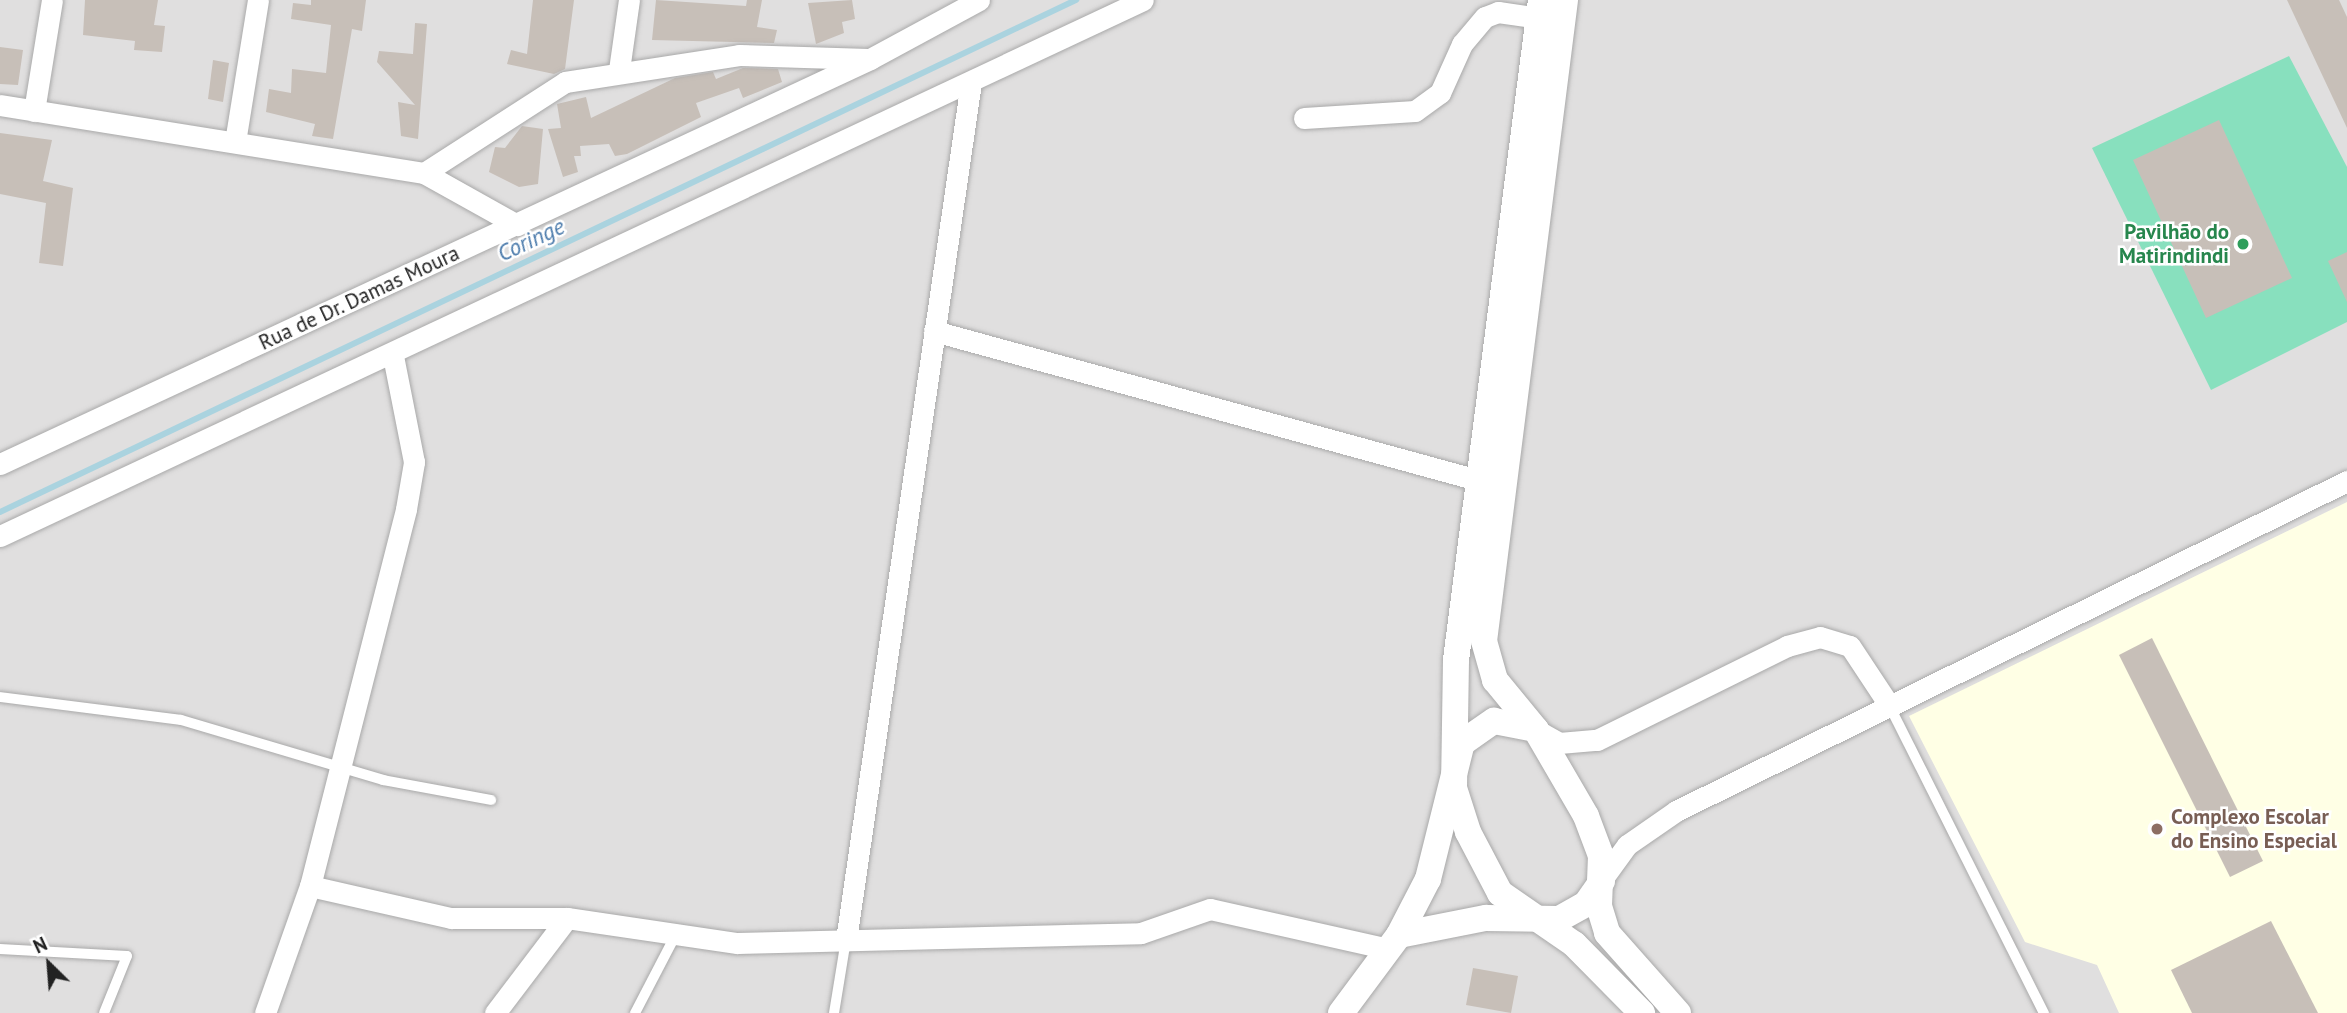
<!DOCTYPE html>
<html>
<head>
<meta charset="utf-8">
<style>
  body { margin:0 }
  #map { position:relative; width:2347px; height:1013px; overflow:hidden; background:#f2efe9; font-family:"PT Sans",sans-serif }
  div>[style] { position:absolute }
  [style*='--x'] { left:calc(var(--x)*1px); top:calc(var(--y)*1px); width:calc(var(--w)*1px); rotate:calc(var(--a)*1deg) }
  .residential>* { inset:0; background:#e0dfdf }
  .education>* { inset:0; background:#ffffe5 }
  .pitch>* { inset:0; background:#88e0be }
  .stream>* { height:6px; margin:-3px; padding:0 3px; transform-origin:3px; border-radius:3px; background:#aad3df }
  .building>* { inset:0; background:#c7bfb8 }
  .roads { filter:drop-shadow(0 0 2px #a9a9a9) drop-shadow(0 0 2px #a9a9a9) }
  .service>* { height:10px; margin:-5px; padding:0 5px; transform-origin:5px; border-radius:5px; background:#fff }
  .minor>* { height:21px; margin:-10.5px; padding:0 10.5px; transform-origin:10.5px; border-radius:10.5px; background:#fff }
  .tertiary>* { height:26px; margin:-13px; padding:0 13px; transform-origin:13px; border-radius:13px; background:#fff }
  .dots>* { width:19px; height:19px; translate:-50% -50%; box-sizing:border-box; border:4px solid #fff; border-radius:50% }
  span { translate:-50% -50%; white-space:nowrap; text-align:center; line-height:1.15; -webkit-text-stroke:5px #fff; paint-order:stroke }
  .leisure-label { font-size:21px; color:#27864d; font-weight:700 }
  .right { translate:-100% -50%; text-align:right }
  .street-label { font-size:21px; color:#222 }
  .education-label { font-size:21px; color:#785e54; font-weight:700 }
  .left { translate:0 -50%; text-align:left }
  .water-label { font-size:23px; color:#4a7aab; font-style:italic }
  .north { position:absolute; left:14px; top:929px; width:70px; height:70px; -webkit-text-stroke:5px #fff; paint-order:stroke; rotate:335deg; font-size:19px; font-weight:700; line-height:28px; text-align:center; color:#222 }
  .north::after { content:''; display:block; margin:auto; width:24px; height:32px; background:#222; clip-path:polygon(50% 0,100% 100%,50% 72%,0 100%) }
</style>
</head>
<body>
<div id="map">
  <div class="residential">
    <i style="clip-path:polygon(0 0,2347px 0,2347px 1013px,0 1013px)"></i>
  </div>
  <div class="education">
    <i style="clip-path:polygon(2347px 502px,2347px 1013px,2119px 1013px,2097px 965px,2025px 942px,1909px 716px)"></i>
  </div>
  <div class="pitch">
    <i style="clip-path:polygon(2289px 56px,2347px 167px,2347px 322px,2211px 390px,2092px 148px)"></i>
  </div>
  <div class="stream">
    <i style="--x:0;--y:512;--w:1192;--a:-25.45"></i>
  </div>
  <div class="building">
    <i style="clip-path:polygon(85px 0,158px 0,154px 25px,165px 26px,162px 52px,134px 50px,135px 41px,83px 35px)"></i>
    <i style="clip-path:polygon(311px 0,366px 0,362px 31px,352px 29px,333px 139px,312px 136px,315px 124px,266px 112px,269px 89px,291px 93px,292px 69px,326px 73px,331px 25px,291px 19px,293px 3px,311px 5px)"></i>
    <i style="clip-path:polygon(533px 0,574px 0,565px 69px,554px 74px,507px 64px,511px 50px,527px 54px)"></i>
    <i style="clip-path:polygon(656px 0,746px 6px,747px 0,762px 0,757px 27px,777px 30px,774px 43px,652px 40px)"></i>
    <i style="clip-path:polygon(852px 0,855px 19px,842px 22px,844px 33px,816px 44px,808px 3px)"></i>
    <i style="clip-path:polygon(2287px 0,2339px 0,2347px 17px,2347px 128px)"></i>
    <i style="clip-path:polygon(415px 23px,427px 24px,418px 139px,401px 136px,398px 102px,415px 105px,377px 62px,379px 51px,413px 54px)"></i>
    <i style="clip-path:polygon(0 47px,23px 50px,18px 85px,0 84px)"></i>
    <i style="clip-path:polygon(213px 60px,229px 63px,223px 102px,208px 99px)"></i>
    <i style="clip-path:polygon(743px 68px,778px 69px,782px 82px,743px 98px,739px 88px,696px 103px,701px 117px,627px 154px,615px 156px,609px 144px,580px 146px,581px 156px,574px 156px,578px 172px,563px 177px,548px 129px,561px 128px,557px 104px,586px 97px,591px 118px,675px 78px,713px 72px,716px 79px)"></i>
    <i style="clip-path:polygon(2219px 120px,2292px 278px,2206px 318px,2133px 160px)"></i>
    <i style="clip-path:polygon(522px 126px,543px 129px,538px 184px,519px 187px,489px 172px,495px 147px,505px 148px)"></i>
    <i style="clip-path:polygon(0 133px,52px 140px,43px 181px,73px 188px,63px 266px,39px 263px,46px 203px,0 194px)"></i>
    <i style="clip-path:polygon(2347px 252px,2347px 302px,2328px 261px)"></i>
    <i style="clip-path:polygon(2152px 638px,2263px 861px,2230px 877px,2119px 655px)"></i>
    <i style="clip-path:polygon(2271px 921px,2318px 1013px,2192px 1013px,2171px 970px)"></i>
    <i style="clip-path:polygon(1473px 968px,1518px 976px,1511px 1013px,1466px 1005px)"></i>
  </div>
  <div class="roads">
    <div class="service">
      <i style="--x:0;--y:697;--w:182;--a:7.2"></i>
      <i style="--x:181;--y:720;--w:211;--a:16.5"></i>
      <i style="--x:383;--y:780;--w:110;--a:10.5"></i>
      <i style="--x:1889;--y:705;--w:345;--a:63.3"></i>
      <i style="--x:0;--y:949;--w:127;--a:3.2"></i>
      <i style="--x:127;--y:956;--w:61;--a:112"></i>
      <i style="--x:635;--y:1013;--w:87;--a:-62.5"></i>
      <i style="--x:834;--y:1013;--w:74;--a:-80.7"></i>
    </div>
    <div class="minor">
      <i style="--x:619;--y:70;--w:71;--a:-81.9"></i>
      <i style="--x:0;--y:105;--w:429;--a:9.1"></i>
      <i style="--x:424;--y:173;--w:107;--a:29.2"></i>
      <i style="--x:34;--y:111;--w:112;--a:-80.8"></i>
      <i style="--x:1304;--y:118;--w:111;--a:-3.6"></i>
      <i style="--x:1415;--y:111;--w:31;--a:-36"></i>
      <i style="--x:1440;--y:93;--w:54;--a:-65.8"></i>
      <i style="--x:1462;--y:44;--w:35;--a:-50"></i>
      <i style="--x:1485;--y:17;--w:14;--a:-21"></i>
      <i style="--x:1498;--y:12;--w:41;--a:8.3"></i>
      <i style="--x:235;--y:142;--w:144;--a:-80.8"></i>
      <i style="--x:424;--y:173;--w:168;--a:-32.8"></i>
      <i style="--x:565;--y:82;--w:176;--a:-8.8"></i>
      <i style="--x:739;--y:55;--w:129;--a:1.8"></i>
      <i style="--x:934;--y:331;--w:567;--a:15.33"></i>
      <i style="--x:0;--y:464;--w:960;--a:-24.96"></i>
      <i style="--x:870;--y:59;--w:124;--a:-28.4"></i>
      <i style="--x:0;--y:536;--w:1262;--a:-25.12"></i>
      <i style="--x:1536;--y:730;--w:26;--a:29"></i>
      <i style="--x:1559;--y:743;--w:38;--a:-5"></i>
      <i style="--x:1597;--y:740;--w:212;--a:-26.3"></i>
      <i style="--x:1787;--y:646;--w:34;--a:-15"></i>
      <i style="--x:1820;--y:637;--w:31;--a:17"></i>
      <i style="--x:1850;--y:646;--w:71;--a:56.5"></i>
      <i style="--x:1603;--y:878;--w:41;--a:-54"></i>
      <i style="--x:1627;--y:845;--w:60;--a:-34.8"></i>
      <i style="--x:1676;--y:811;--w:748;--a:-26.19"></i>
      <i style="--x:310;--y:886;--w:145;--a:12.8"></i>
      <i style="--x:451;--y:918;--w:116;--a:0"></i>
      <i style="--x:567;--y:918;--w:172;--a:8.4"></i>
      <i style="--x:737;--y:943;--w:404;--a:-1.4"></i>
      <i style="--x:1141;--y:933;--w:73;--a:-19.2"></i>
      <i style="--x:1210;--y:909;--w:183;--a:12.6"></i>
      <i style="--x:846;--y:940;--w:867;--a:-81.71"></i>
      <i style="--x:265;--y:1013;--w:135;--a:-70.5"></i>
      <i style="--x:310;--y:886;--w:389;--a:-75.7"></i>
      <i style="--x:406;--y:509;--w:48;--a:-80.3"></i>
      <i style="--x:414;--y:462;--w:108;--a:-101.2"></i>
      <i style="--x:495;--y:1013;--w:119;--a:-52.8"></i>
    </div>
    <div class="tertiary">
      <i style="--x:1541;--y:0;--w:665;--a:97.34"></i>
      <i style="--x:1456;--y:660;--w:128;--a:90.9"></i>
      <i style="--x:1454;--y:788;--w:46;--a:72.3"></i>
      <i style="--x:1468;--y:832;--w:69;--a:62.3"></i>
      <i style="--x:1500;--y:893;--w:90;--a:34.6"></i>
      <i style="--x:1574;--y:944;--w:97;--a:45.4"></i>
      <i style="--x:1565;--y:0;--w:646;--a:97.2"></i>
      <i style="--x:1484;--y:641;--w:41;--a:74.2"></i>
      <i style="--x:1495;--y:680;--w:65;--a:50.6"></i>
      <i style="--x:1536;--y:730;--w:99;--a:59.8"></i>
      <i style="--x:1586;--y:816;--w:43;--a:69.4"></i>
      <i style="--x:1601;--y:856;--w:50;--a:92.3"></i>
      <i style="--x:1599;--y:906;--w:28;--a:73"></i>
      <i style="--x:1607;--y:933;--w:107;--a:48.4"></i>
      <i style="--x:1399;--y:935;--w:89;--a:-11.1"></i>
      <i style="--x:1486;--y:918;--w:73;--a:0.8"></i>
      <i style="--x:1559;--y:919;--w:31;--a:-29"></i>
      <i style="--x:1586;--y:904;--w:28;--a:-55"></i>
      <i style="--x:1341;--y:1013;--w:97;--a:-53.4"></i>
      <i style="--x:1399;--y:935;--w:63;--a:-62.6"></i>
      <i style="--x:1428;--y:879;--w:140;--a:-76"></i>
      <i style="--x:1462;--y:743;--w:39;--a:-35"></i>
      <i style="--x:1494;--y:721;--w:42;--a:11"></i>
    </div>
  </div>
  <div class="dots">
    <i style="left:2243px;top:244px;background:#2e9e5b"></i>
    <i style="left:2157px;top:829px;background:#8d6e63"></i>
  </div>
  <div class="leisure-label">
    <span class="right" style="left:2229px;top:244px">Pavilhão do<br>Matirindindi</span>
  </div>
  <div class="street-label">
    <span style="left:359px;top:298px;rotate:-25deg">Rua de Dr. Damas Moura</span>
  </div>
  <div class="education-label">
    <span class="left" style="left:2171px;top:829px">Complexo Escolar<br>do Ensino Especial</span>
  </div>
  <div class="water-label">
    <span style="left:531px;top:240px;rotate:-25deg">Coringe</span>
  </div>
  <div class="north">N</div>
</div>
</body>
</html>
